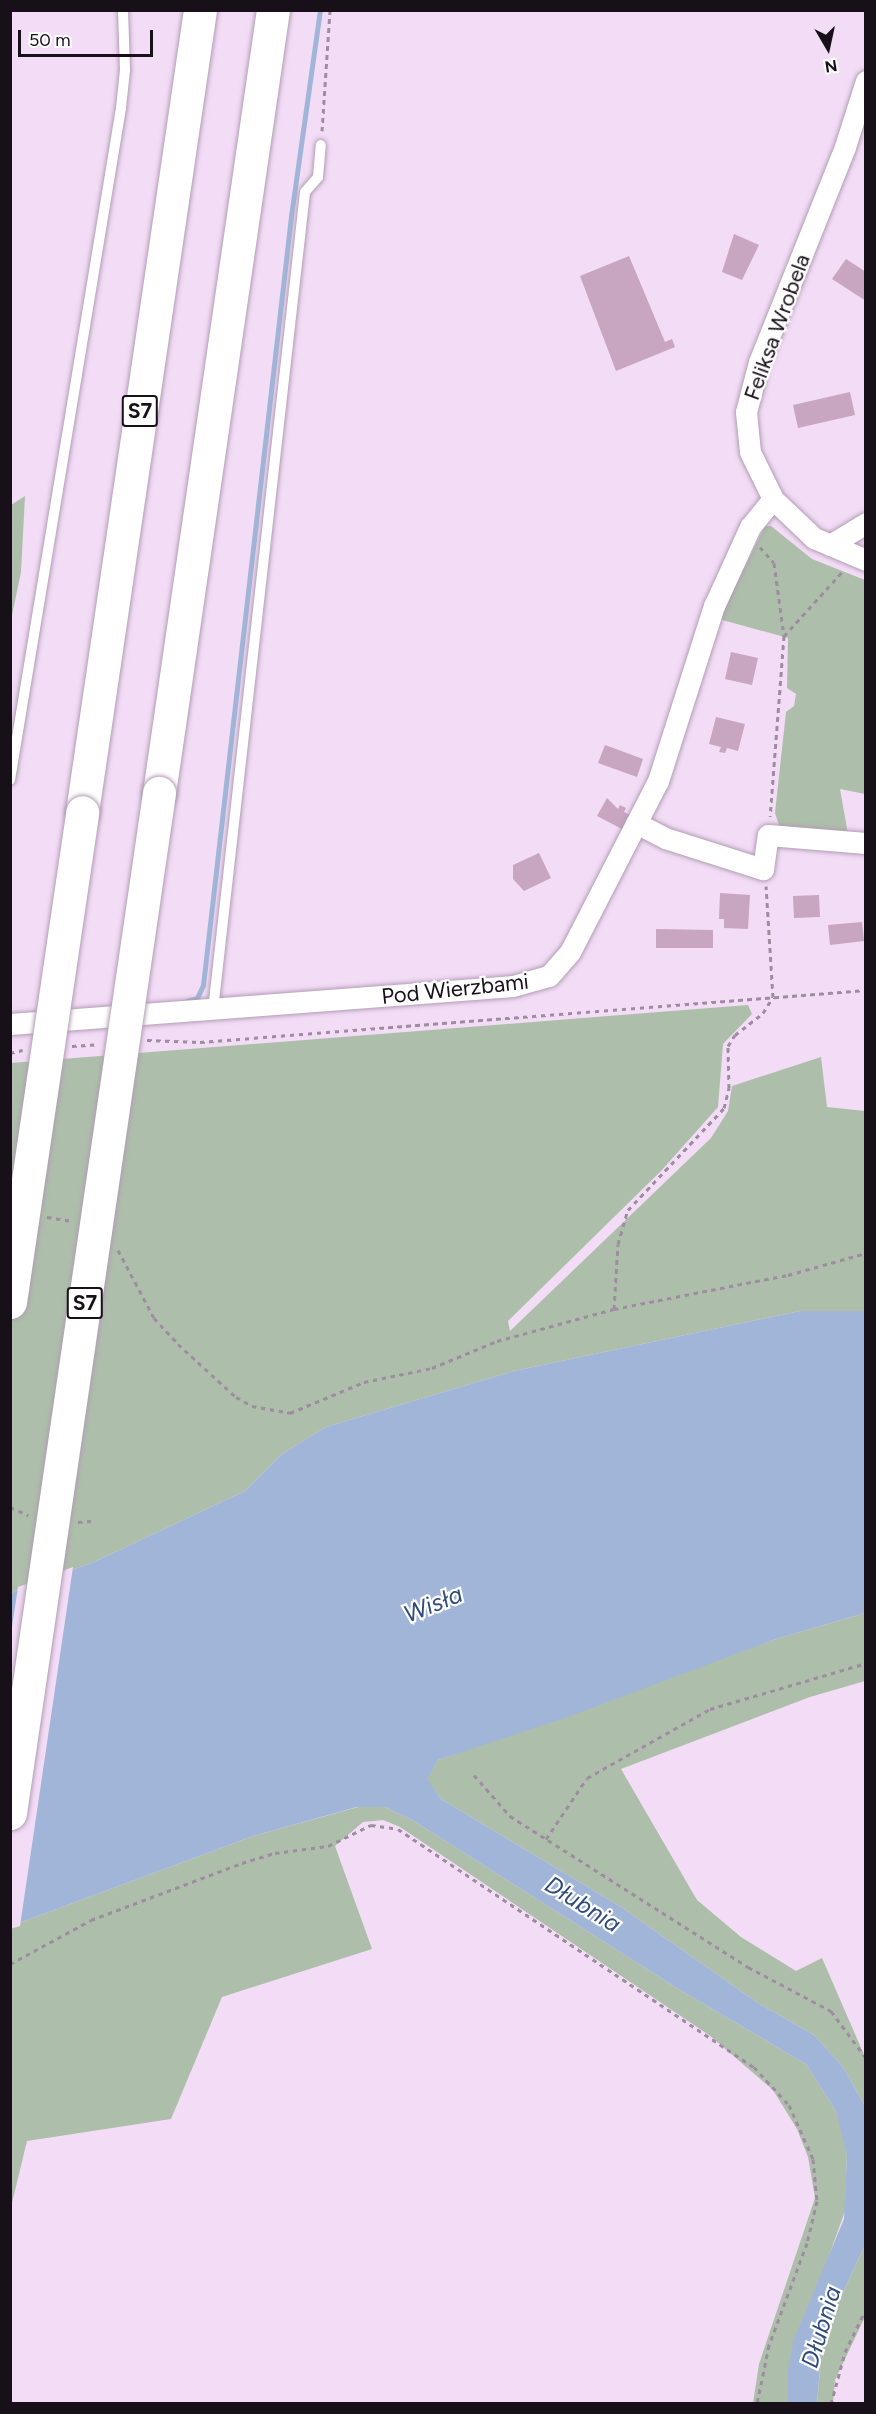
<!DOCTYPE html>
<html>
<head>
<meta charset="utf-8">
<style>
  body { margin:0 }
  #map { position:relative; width:876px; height:2414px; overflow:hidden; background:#f3dcf6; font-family:Figtree,sans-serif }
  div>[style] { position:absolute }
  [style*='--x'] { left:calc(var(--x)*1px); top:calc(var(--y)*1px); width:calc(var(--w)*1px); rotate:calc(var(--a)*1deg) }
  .green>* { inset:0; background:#adbfaa }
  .water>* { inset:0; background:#a1b5d8 }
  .pier>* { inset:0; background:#f3dcf6 }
  .stream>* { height:5px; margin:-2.5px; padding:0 2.5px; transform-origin:2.5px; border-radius:2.5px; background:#a1b5d8 }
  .building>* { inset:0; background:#c8a5c1 }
  .path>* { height:3px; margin-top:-1.5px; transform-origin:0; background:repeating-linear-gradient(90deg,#9e8ca0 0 4.5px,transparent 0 9px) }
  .roads { filter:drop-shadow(0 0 2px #b29db5) drop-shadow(0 0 2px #b29db5) }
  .service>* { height:10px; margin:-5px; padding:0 5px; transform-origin:5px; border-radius:5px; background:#fff }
  .minor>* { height:21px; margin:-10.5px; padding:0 10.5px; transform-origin:10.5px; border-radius:10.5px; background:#fff }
  .motorway>* { height:33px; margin:-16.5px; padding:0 16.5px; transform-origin:16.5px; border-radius:16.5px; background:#fff }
  .bridges { filter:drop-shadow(0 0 2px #b29db5) drop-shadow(0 0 2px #b29db5) }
  .motorway-bridge>* { height:33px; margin:-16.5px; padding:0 16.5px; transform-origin:16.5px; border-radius:16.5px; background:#fff }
  span { translate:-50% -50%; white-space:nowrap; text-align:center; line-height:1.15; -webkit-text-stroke:4.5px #fff; paint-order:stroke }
  .shield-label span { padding:2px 4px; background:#fff; border:2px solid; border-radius:4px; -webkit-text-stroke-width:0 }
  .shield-label { font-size:21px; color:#181019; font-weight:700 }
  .street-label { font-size:22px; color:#181019 }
  .water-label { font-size:24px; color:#304b7a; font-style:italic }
  .frame { position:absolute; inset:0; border:12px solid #181019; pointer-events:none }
  .north { position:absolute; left:798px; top:18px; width:60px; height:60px; -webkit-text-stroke:4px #fff; paint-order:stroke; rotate:171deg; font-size:16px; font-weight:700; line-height:24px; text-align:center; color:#181019 }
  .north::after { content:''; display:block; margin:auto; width:21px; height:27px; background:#181019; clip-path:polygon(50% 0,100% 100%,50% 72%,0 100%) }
  .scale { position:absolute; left:18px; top:30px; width:135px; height:27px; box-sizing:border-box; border:3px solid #181019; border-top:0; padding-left:8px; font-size:18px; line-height:21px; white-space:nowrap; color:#181019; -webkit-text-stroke:4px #fff; paint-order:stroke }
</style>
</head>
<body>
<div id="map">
  <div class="green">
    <i style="clip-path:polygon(25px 496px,21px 572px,11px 620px,11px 505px)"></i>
    <i style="clip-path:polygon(765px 526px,771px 526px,812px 559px,865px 580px,865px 794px,840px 789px,848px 834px,780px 828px,775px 813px,786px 712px,794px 706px,796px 694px,787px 688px,788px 638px,719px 619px)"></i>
    <i style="clip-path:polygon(748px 1005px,752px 1014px,723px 1044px,718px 1107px,661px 1171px,508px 1321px,510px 1331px,711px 1138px,728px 1111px,732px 1086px,821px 1057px,827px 1107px,865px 1111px,865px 1311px,800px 1311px,514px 1371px,326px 1427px,282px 1454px,245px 1491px,94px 1562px,11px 1593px,11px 1063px)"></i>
    <i style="clip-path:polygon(865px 1613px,865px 1681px,810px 1697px,621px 1769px,697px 1900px,741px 1937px,796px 1971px,822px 1958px,865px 2057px,865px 2106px,843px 2067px,814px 2035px,758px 2003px,621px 1907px,441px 1799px,426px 1779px,438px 1760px,776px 1639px)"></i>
    <i style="clip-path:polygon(362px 1806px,385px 1807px,414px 1821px,680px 1990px,806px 2064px,836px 2111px,843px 2133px,847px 2155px,845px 2211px,788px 2370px,788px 2403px,753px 2403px,759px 2364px,815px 2198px,808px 2157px,797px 2129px,773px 2090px,709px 2035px,400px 1827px,383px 1820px,363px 1822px,335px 1846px,372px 1949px,222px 1997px,171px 2119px,27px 2141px,11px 2207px,11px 1926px,253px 1836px)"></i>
    <i style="clip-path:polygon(865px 2245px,865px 2317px,835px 2380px,833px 2403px,817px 2404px,823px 2335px)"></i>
  </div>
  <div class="water">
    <i style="clip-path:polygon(800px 1311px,865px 1311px,865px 1613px,776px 1639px,573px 1715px,438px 1760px,427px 1779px,441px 1799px,621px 1907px,758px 2003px,814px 2035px,843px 2067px,865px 2106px,865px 2245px,823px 2335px,817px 2403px,788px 2403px,788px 2370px,794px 2339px,844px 2219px,847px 2155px,836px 2111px,806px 2064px,680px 1990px,414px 1821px,385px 1807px,357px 1807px,253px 1836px,11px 1926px,11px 1593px,94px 1562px,245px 1491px,282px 1454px,326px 1427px,514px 1371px)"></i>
  </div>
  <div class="pier">
    <i style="clip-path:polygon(73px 1567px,20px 1926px,10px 1929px,10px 1640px,18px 1587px)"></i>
  </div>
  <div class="stream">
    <i style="--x:187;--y:1001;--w:10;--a:-17"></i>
    <i style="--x:197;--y:998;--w:14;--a:-65"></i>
    <i style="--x:203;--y:985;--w:774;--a:-83.47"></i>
    <i style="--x:291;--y:216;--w:208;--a:-82"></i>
  </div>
  <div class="building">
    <i style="clip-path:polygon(734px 234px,759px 245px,742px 280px,722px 272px)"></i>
    <i style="clip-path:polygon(629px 256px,665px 342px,672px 339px,675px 347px,616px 371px,580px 276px)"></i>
    <i style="clip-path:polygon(846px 259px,866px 272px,866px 301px,832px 279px)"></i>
    <i style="clip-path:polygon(850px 392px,855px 415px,798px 428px,793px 405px)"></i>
    <i style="clip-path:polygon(731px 652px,758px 658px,752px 685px,725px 679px)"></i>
    <i style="clip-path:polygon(716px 717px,745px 724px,738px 751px,727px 748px,725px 753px,719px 752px,721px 747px,709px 744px)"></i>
    <i style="clip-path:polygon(605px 745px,643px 759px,637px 777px,598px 763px)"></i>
    <i style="clip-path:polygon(607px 798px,618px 809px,620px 805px,626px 808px,624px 812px,630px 815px,622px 829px,597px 816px)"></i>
    <i style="clip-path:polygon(539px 853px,551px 878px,524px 891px,513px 879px,513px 865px)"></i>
    <i style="clip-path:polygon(720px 893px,750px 895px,748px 929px,724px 928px,724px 919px,719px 919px)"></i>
    <i style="clip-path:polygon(819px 895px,820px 917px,794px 918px,793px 896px)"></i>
    <i style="clip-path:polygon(862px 922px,864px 941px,830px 945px,828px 925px)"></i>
    <i style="clip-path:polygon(656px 929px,713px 930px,713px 948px,656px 948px)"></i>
  </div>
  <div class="path">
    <i style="--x:322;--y:131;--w:121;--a:-86.2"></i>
    <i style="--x:760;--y:547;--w:21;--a:49"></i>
    <i style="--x:774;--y:563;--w:74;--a:82.2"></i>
    <i style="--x:784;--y:636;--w:181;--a:94.4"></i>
    <i style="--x:784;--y:636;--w:88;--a:-47.8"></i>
    <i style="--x:147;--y:1040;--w:53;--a:2.2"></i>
    <i style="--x:200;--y:1042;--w:668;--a:-4.46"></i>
    <i style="--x:72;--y:1046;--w:26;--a:-4"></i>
    <i style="--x:10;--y:1053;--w:13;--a:-13"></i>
    <i style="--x:47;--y:1217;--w:26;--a:9"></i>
    <i style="--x:118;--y:1250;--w:77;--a:62.1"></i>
    <i style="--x:154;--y:1318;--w:35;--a:47"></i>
    <i style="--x:178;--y:1344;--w:79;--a:42.4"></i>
    <i style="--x:236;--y:1397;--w:18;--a:29"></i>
    <i style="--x:252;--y:1406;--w:39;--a:10"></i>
    <i style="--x:290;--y:1413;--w:80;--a:-22.7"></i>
    <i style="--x:364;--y:1382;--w:69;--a:-11.6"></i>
    <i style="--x:432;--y:1368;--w:70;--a:-22.6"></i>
    <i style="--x:497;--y:1341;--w:121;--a:-15.3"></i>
    <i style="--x:614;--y:1309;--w:65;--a:-86.5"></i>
    <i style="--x:618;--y:1244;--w:35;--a:-74"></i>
    <i style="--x:628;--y:1210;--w:140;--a:-46.7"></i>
    <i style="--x:724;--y:1108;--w:21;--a:-76"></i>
    <i style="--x:729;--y:1088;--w:42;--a:-91.4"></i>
    <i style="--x:728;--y:1046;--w:13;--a:-58"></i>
    <i style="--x:735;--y:1035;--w:36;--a:-38"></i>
    <i style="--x:763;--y:1013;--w:19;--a:-58"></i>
    <i style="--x:773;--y:997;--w:111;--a:-93.6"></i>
    <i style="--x:614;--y:1309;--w:177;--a:-11.1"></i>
    <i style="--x:788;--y:1275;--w:81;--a:-15.8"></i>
    <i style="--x:10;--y:1507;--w:20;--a:24"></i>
    <i style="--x:78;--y:1522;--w:13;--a:-4"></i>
    <i style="--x:474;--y:1775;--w:55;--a:48.7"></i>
    <i style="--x:510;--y:1816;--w:282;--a:32.4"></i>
    <i style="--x:748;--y:1967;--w:94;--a:27.9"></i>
    <i style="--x:831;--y:2011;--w:59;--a:53.3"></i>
    <i style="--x:546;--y:1839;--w:73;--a:-56.1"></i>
    <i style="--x:587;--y:1778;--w:141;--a:-29.3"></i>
    <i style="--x:710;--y:1709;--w:163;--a:-16.4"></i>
    <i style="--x:10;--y:1964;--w:92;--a:-28.5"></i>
    <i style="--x:91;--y:1920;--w:161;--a:-20.7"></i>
    <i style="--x:242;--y:1863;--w:34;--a:-17"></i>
    <i style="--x:275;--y:1853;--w:53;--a:-7.5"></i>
    <i style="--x:328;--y:1846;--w:48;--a:-26"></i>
    <i style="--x:371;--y:1825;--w:27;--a:8"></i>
    <i style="--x:398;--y:1829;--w:428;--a:33.8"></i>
    <i style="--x:754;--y:2067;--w:52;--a:47.4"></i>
    <i style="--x:789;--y:2105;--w:59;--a:66"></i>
    <i style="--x:813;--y:2159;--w:42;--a:84.6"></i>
    <i style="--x:817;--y:2201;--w:43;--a:103.4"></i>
    <i style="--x:807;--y:2243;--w:109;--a:110.4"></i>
    <i style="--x:769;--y:2345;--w:60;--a:101.5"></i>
    <i style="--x:831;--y:2404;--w:54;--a:-74.9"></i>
    <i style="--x:845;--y:2352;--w:48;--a:-64"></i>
  </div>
  <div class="roads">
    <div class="service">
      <i style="--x:10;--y:780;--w:681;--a:-80.62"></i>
      <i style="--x:121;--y:108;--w:38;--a:-84"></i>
      <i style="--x:125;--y:70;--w:60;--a:-91.9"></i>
      <i style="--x:213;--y:1010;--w:823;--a:-83.58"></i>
      <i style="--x:305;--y:192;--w:20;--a:-49"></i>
      <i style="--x:318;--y:177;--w:32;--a:-85"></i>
    </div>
    <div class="minor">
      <i style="--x:866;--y:81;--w:69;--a:107.7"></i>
      <i style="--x:845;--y:147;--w:232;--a:111.8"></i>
      <i style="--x:759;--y:362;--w:52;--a:104.6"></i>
      <i style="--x:746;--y:412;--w:40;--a:84.3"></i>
      <i style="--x:750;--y:452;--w:52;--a:63.9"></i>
      <i style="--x:773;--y:499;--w:57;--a:43.6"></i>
      <i style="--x:814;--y:538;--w:56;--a:22.9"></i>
      <i style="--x:830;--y:545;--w:42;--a:-31.4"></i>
      <i style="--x:636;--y:823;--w:33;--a:27"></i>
      <i style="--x:665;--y:838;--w:103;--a:17.6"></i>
      <i style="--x:763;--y:869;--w:34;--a:-82"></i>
      <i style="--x:768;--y:835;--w:98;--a:4.7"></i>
      <i style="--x:10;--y:1024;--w:504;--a:-4.32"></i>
      <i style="--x:513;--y:986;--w:37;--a:-16"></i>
      <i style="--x:549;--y:976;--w:32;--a:-49"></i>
      <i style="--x:570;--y:952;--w:192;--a:-62.8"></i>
      <i style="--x:658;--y:781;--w:184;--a:-72.3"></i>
      <i style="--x:714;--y:606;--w:87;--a:-65.5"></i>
      <i style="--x:750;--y:527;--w:36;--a:-51"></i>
    </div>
    <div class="motorway">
      <i style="--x:159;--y:793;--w:791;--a:-81.72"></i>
      <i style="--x:82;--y:812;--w:811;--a:-81.63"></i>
    </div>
  </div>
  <div class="bridges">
    <div class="motorway-bridge">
      <i style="--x:10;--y:1302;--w:495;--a:-81.6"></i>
      <i style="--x:10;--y:1813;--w:1031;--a:-81.69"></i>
    </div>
  </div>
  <div class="shield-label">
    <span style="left:140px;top:411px">S7</span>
    <span style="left:85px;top:1303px">S7</span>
  </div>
  <div class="street-label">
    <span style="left:777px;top:327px;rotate:-70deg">Feliksa Wrobela</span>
    <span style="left:455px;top:989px;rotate:-6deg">Pod Wierzbami</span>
  </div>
  <div class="water-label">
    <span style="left:433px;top:1604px;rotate:-22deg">Wisła</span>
    <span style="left:583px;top:1904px;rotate:32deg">Dłubnia</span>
    <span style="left:821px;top:2327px;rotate:-73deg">Dłubnia</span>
  </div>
  <div class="frame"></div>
  <div class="north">N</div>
  <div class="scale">50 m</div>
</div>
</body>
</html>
